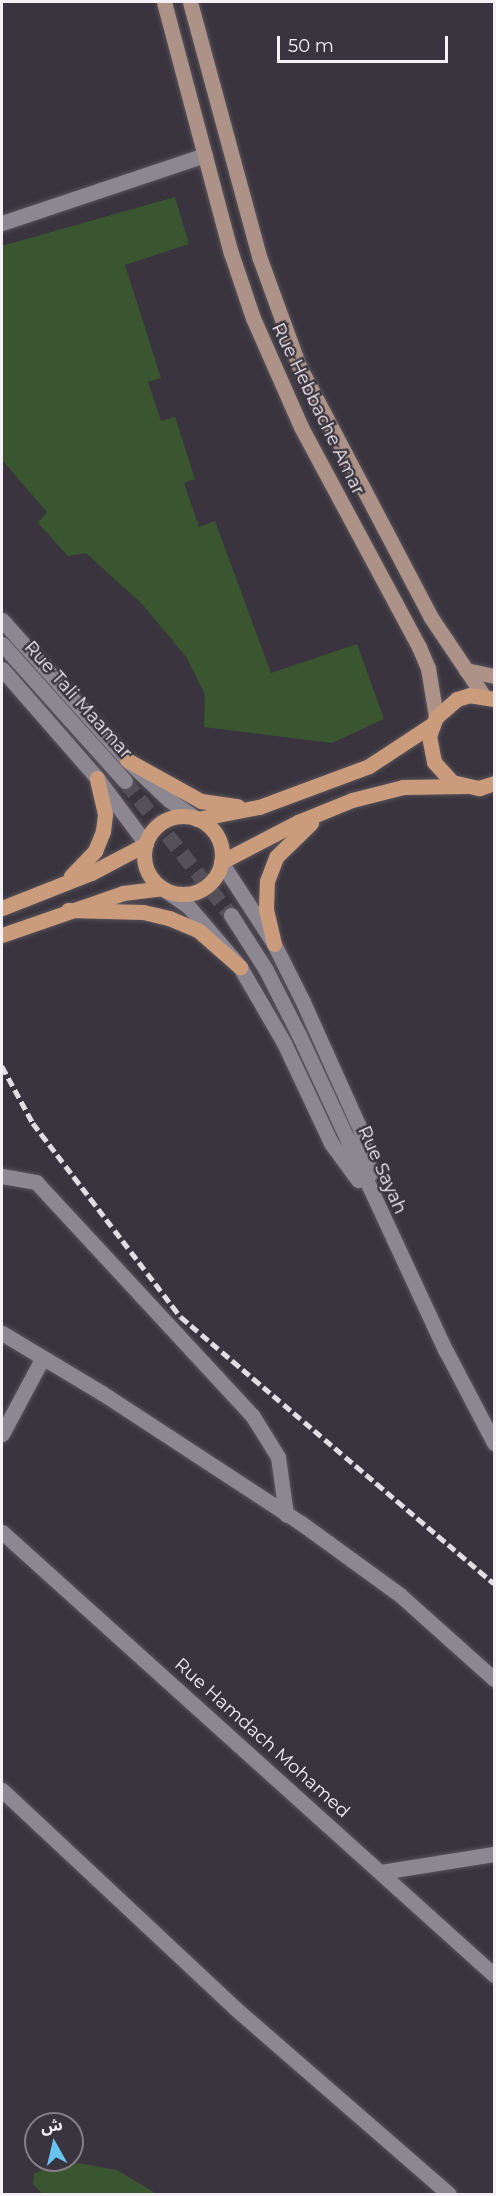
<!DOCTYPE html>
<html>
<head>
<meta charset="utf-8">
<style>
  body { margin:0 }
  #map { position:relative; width:496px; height:2196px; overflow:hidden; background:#39343d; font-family:Montserrat,"Noto Sans Arabic",sans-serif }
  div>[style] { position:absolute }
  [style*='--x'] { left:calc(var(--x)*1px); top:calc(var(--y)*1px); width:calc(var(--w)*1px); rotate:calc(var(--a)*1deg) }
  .green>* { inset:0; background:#3a5631 }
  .minor-tunnel>* { height:15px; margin-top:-7.5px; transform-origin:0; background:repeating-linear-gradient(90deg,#555059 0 15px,transparent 0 23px) }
  .roads { filter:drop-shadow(0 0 2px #57525b) drop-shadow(0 0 2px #57525b) }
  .minor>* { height:15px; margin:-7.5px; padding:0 7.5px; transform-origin:7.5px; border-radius:7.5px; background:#8d8792 }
  .secondary>* { height:15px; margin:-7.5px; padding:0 7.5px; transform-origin:7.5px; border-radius:7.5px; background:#ac9287 }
  .primary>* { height:15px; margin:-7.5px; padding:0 7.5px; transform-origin:7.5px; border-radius:7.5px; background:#cb9c7c }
  .primary>.ring { margin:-7.5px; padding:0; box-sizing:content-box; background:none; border:15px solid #cb9c7c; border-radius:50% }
  .rail>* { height:4.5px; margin-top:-2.25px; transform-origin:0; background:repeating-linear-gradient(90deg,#e1dde3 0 9px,transparent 0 13.5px) }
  span { translate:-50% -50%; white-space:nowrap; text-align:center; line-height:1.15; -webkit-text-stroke:4.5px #39343d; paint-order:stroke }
  .street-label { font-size:18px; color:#f4f0f6 }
  .frame { position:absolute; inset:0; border:3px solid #f4f0f6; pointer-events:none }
  .north { position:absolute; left:24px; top:2112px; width:60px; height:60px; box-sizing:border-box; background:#39343d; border:2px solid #847f87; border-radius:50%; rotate:352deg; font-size:16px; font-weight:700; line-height:24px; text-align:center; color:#f4f0f6 }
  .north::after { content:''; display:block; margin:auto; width:21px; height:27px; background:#66c4ef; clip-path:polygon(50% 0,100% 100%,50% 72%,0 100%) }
  .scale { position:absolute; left:277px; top:36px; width:171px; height:27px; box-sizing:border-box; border:3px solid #f4f0f6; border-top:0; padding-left:8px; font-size:18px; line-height:21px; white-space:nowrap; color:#f4f0f6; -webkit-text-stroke:4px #39343d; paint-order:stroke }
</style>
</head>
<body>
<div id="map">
  <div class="green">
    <i style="clip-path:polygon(175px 197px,189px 244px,125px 265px,161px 378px,148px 382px,161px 421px,175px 417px,195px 479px,184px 483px,199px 527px,215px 521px,271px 673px,357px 644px,384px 719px,332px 743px,204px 727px,205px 695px,187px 658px,142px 604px,86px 553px,68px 556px,38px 523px,47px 512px,2px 460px,2px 246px)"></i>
    <i style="clip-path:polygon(78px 2163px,117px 2170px,157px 2194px,43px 2194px,33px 2184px,34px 2174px,46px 2168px)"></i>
  </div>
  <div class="minor-tunnel">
    <i style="--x:125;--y:781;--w:171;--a:51.7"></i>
  </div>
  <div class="roads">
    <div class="minor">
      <i style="--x:2;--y:223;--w:214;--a:-18.5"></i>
      <i style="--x:2;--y:620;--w:188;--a:48.2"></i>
      <i style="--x:127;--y:760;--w:58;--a:43.6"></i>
      <i style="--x:169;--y:800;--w:34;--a:34"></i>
      <i style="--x:2;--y:644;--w:184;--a:48.1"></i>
      <i style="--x:2;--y:669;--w:145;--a:48.9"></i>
      <i style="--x:97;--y:778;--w:82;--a:53.4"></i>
      <i style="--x:221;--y:862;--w:98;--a:57.1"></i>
      <i style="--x:274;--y:944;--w:65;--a:63.4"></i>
      <i style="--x:303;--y:1002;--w:139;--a:65.8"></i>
      <i style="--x:360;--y:1129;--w:46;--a:77.5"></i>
      <i style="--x:162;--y:888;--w:33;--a:35"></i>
      <i style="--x:189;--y:907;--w:79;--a:49.6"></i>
      <i style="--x:240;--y:967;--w:88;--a:59.9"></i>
      <i style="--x:284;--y:1043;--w:110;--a:64.8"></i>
      <i style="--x:331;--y:1143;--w:46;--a:53.9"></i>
      <i style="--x:231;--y:915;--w:65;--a:57.5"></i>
      <i style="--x:266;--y:970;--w:73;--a:63.1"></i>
      <i style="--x:299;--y:1035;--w:349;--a:65.1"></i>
      <i style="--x:446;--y:1351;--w:104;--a:62.4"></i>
      <i style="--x:2;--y:1176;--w:35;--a:10"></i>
      <i style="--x:36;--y:1182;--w:318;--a:47.2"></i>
      <i style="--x:252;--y:1415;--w:49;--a:58.2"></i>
      <i style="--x:278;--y:1457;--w:58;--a:82"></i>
      <i style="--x:2;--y:1333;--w:117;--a:31"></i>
      <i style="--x:102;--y:1393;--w:238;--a:33.2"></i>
      <i style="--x:301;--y:1523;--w:122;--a:36"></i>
      <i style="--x:400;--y:1595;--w:126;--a:41.8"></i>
      <i style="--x:2;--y:1434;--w:85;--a:-61.9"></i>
      <i style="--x:2;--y:1532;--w:662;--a:42"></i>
      <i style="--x:2;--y:1790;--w:320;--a:43.1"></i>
      <i style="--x:236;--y:2009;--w:282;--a:41"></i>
      <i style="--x:381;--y:1872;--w:114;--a:-9.1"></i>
    </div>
    <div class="secondary">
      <i style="--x:164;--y:2;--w:260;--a:75.1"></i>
      <i style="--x:231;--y:253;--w:69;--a:71.3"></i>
      <i style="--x:253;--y:318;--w:119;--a:66.2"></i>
      <i style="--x:301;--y:427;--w:250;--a:61.8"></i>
      <i style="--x:419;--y:647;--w:23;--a:67"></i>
      <i style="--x:428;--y:668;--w:50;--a:80.7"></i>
      <i style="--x:190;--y:2;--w:266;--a:74.8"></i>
      <i style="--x:260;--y:259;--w:114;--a:70"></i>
      <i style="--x:299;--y:366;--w:282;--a:62.3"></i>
      <i style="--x:430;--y:616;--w:95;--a:56.1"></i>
      <i style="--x:466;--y:670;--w:29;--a:12"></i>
    </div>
    <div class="primary">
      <i style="--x:494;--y:699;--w:24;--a:-171"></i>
      <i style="--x:470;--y:695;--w:14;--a:163"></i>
      <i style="--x:457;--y:699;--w:28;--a:139"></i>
      <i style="--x:436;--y:717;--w:20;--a:110"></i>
      <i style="--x:429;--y:736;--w:26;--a:79"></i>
      <i style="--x:434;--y:762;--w:27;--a:48"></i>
      <i style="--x:452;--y:782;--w:28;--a:13"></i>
      <i style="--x:479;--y:788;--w:16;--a:-18"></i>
      <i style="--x:127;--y:760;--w:85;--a:29"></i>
      <i style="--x:201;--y:801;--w:37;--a:8"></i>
      <i class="ring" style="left:144px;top:816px;width:63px;height:63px"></i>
      <i style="--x:197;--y:819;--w:63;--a:-11"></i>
      <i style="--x:259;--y:807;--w:117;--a:-20.4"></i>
      <i style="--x:369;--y:766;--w:77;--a:-33.3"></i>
      <i style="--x:221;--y:862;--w:87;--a:-27.5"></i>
      <i style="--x:298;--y:822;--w:58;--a:-22.2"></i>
      <i style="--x:352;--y:800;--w:53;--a:-14.3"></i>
      <i style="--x:403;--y:787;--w:62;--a:-0.9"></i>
      <i style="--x:71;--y:876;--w:35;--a:-46"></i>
      <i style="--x:95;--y:851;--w:22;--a:-68"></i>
      <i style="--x:103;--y:831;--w:17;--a:-83"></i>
      <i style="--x:105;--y:814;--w:37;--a:-103"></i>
      <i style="--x:2;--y:908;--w:96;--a:-21.5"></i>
      <i style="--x:91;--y:873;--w:62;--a:-27.8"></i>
      <i style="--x:68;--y:910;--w:75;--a:1.5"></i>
      <i style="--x:143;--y:912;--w:27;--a:13"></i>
      <i style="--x:169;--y:918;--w:33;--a:23"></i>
      <i style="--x:199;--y:931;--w:55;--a:41.3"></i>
      <i style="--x:2;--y:935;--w:128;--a:-19.1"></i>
      <i style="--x:123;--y:893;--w:39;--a:-7"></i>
      <i style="--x:274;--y:944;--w:37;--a:-103"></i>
      <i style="--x:266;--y:908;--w:27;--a:-88"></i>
      <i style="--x:267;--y:881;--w:26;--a:-69"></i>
      <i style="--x:276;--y:857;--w:49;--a:-44.2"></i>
    </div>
  </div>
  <div class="rail">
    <i style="--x:2;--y:1066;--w:65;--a:61.5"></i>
    <i style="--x:33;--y:1123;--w:244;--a:52.7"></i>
    <i style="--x:181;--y:1317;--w:411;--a:40.4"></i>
  </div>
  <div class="street-label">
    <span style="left:318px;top:409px;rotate:64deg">Rue Hebbache Amar</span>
    <span style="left:78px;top:700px;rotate:48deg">Rue Tali Maamar</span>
    <span style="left:382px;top:1170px;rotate:66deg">Rue Sayah</span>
    <span style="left:262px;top:1738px;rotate:42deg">Rue Hamdach Mohamed</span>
  </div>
  <div class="frame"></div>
  <div class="north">ش</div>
  <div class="scale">50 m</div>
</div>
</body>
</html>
